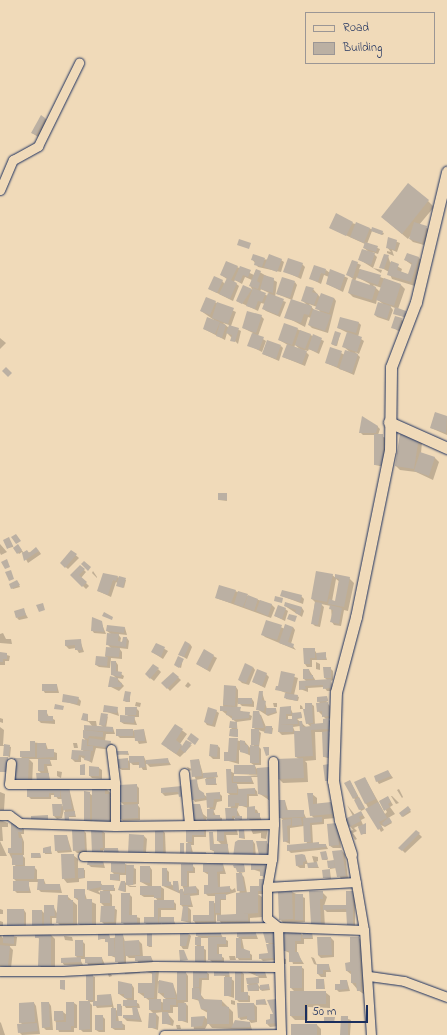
<!DOCTYPE html>
<html>
<head>
<meta charset="utf-8">
<style>
  body { margin:0 }
  #map { position:relative; width:447px; height:1035px; overflow:hidden; background:#f0dab9; font-family:"Indie Flower",sans-serif }
  div>[style] { position:absolute }
  [style*='--x'] { left:calc(var(--x)*1px); top:calc(var(--y)*1px); width:calc(var(--w)*1px); rotate:calc(var(--a)*1deg) }
  .shadow>* { inset:0; background:#0003 }
  .building>* { inset:0; background:#bbb0a3 }
  .roads { filter:drop-shadow(0 0 1px #1b2f5e) drop-shadow(0 0 1px #1b2f5e) }
  .minor>* { height:9px; margin:-4.5px; padding:0 4.5px; transform-origin:4.5px; border-radius:4.5px; background:#f0dab9 }
  .tertiary>* { height:11px; margin:-5.5px; padding:0 5.5px; transform-origin:5.5px; border-radius:5.5px; background:#f0dab9 }
  span { translate:-50% -50%; white-space:nowrap; text-align:center; line-height:1.15; -webkit-text-stroke:3.5px #f0dab9; paint-order:stroke }
  .legend { position:absolute; left:305px; top:12px; width:130px; height:52px; box-sizing:border-box; background:#f0dab9; border:1px solid #9b9695; margin:0; padding:5px 7px; list-style:none; font-size:12px; color:#1b2f5e }
  .legend li { display:flex; align-items:center; gap:8px; height:20px }
  .legend b { width:20px; border:1px solid #9b9695 }
  .scale { position:absolute; left:305px; top:1005px; width:63px; height:18px; box-sizing:border-box; border:2px solid #1b2f5e; border-top:0; padding-left:5px; font-size:12px; line-height:14px; white-space:nowrap; color:#1b2f5e; -webkit-text-stroke:3px #f0dab9; paint-order:stroke }
</style>
</head>
<body>
<div id="map">
  <div class="shadow">
    <i style="clip-path:polygon(45px 118px,47px 121px,38px 137px,32px 133px)"></i>
    <i style="clip-path:polygon(428px 201px,434px 207px,419px 225px,429px 229px,424px 245px,413px 242px,410px 239px,411px 235px,408px 239px,382px 217px)"></i>
    <i style="clip-path:polygon(352px 223px,384px 233px,383px 235px,372px 231px,367px 244px,380px 249px,378px 254px,372px 252px,377px 257px,373px 268px,382px 270px,381px 273px,360px 260px,369px 252px,364px 248px,365px 244px,330px 228px)"></i>
    <i style="clip-path:polygon(389px 239px,400px 243px,397px 252px,392px 250px,394px 256px,387px 253px,387px 251px,391px 252px,387px 247px)"></i>
    <i style="clip-path:polygon(388px 256px,390px 262px,402px 269px,401px 272px,409px 275px,412px 265px,405px 260px,419px 258px,423px 262px,415px 286px,392px 279px,389px 272px,380px 267px)"></i>
    <i style="clip-path:polygon(252px 259px,281px 260px,284px 262px,281px 272px,258px 267px)"></i>
    <i style="clip-path:polygon(evenodd,352px 261px,361px 265px,359px 269px,401px 285px,405px 289px,398px 309px,406px 313px,405px 317px,395px 314px,395px 308px,390px 306px,393px 310px,389px 321px,377px 317px,375px 315px,383px 304px,377px 299px,376px 304px,353px 297px,349px 293px,353px 279px,348px 275px,352px 261px,357px 277px,370px 284px,369px 286px,355px 281px,357px 277px,352px 261px,373px 285px,382px 288px,380px 292px,373px 285px)"></i>
    <i style="clip-path:polygon(302px 264px,305px 267px,301px 279px,284px 271px)"></i>
    <i style="clip-path:polygon(evenodd,237px 267px,254px 275px,256px 270px,277px 282px,275px 298px,286px 302px,280px 317px,266px 311px,263px 308px,265px 304px,261px 303px,258px 311px,237px 301px,251px 289px,253px 291px,250px 285px,252px 280px,245px 277px,242px 284px,235px 280px,234px 282px,239px 286px,233px 301px,209px 289px,222px 281px,225px 284px,227px 279px,221px 275px,237px 267px,261px 289px,269px 293px,268px 296px,260px 292px,261px 289px)"></i>
    <i style="clip-path:polygon(326px 270px,330px 273px,330px 270px,348px 278px,343px 292px,327px 284px,329px 277px,324px 275px,321px 284px,311px 279px)"></i>
    <i style="clip-path:polygon(evenodd,295px 282px,297px 285px,292px 300px,308px 306px,302px 300px,313px 289px,320px 297px,334px 298px,336px 301px,328px 333px,312px 328px,309px 325px,311px 318px,308px 317px,305px 327px,286px 317px,292px 300px,277px 294px,295px 282px,309px 304px,317px 307px,321px 313px,315px 311px,309px 304px)"></i>
    <i style="clip-path:polygon(evenodd,206px 298px,236px 312px,231px 326px,241px 331px,238px 344px,227px 333px,225px 340px,204px 329px,217px 322px,201px 311px,206px 298px,223px 323px,229px 325px,229px 328px,223px 323px)"></i>
    <i style="clip-path:polygon(261px 316px,264px 319px,258px 336px,266px 341px,262px 352px,248px 345px,253px 333px,243px 328px)"></i>
    <i style="clip-path:polygon(401px 319px,404px 322px,400px 332px,392px 327px)"></i>
    <i style="clip-path:polygon(359px 323px,361px 325px,358px 337px,364px 341px,359px 354px,355px 352px,360px 357px,354px 375px,326px 363px,331px 348px,345px 355px,351px 353px,343px 346px,348px 333px,338px 328px)"></i>
    <i style="clip-path:polygon(evenodd,297px 329px,324px 341px,319px 354px,309px 349px,308px 351px,304px 350px,309px 355px,305px 366px,283px 357px,288px 345px,279px 340px,297px 329px,295px 345px,301px 350px,294px 348px,295px 345px)"></i>
    <i style="clip-path:polygon(340px 334px,337px 346px,333px 345px,332px 344px)"></i>
    <i style="clip-path:polygon(0 338px,6px 343px,0 349px)"></i>
    <i style="clip-path:polygon(281px 346px,283px 348px,279px 361px,263px 354px)"></i>
    <i style="clip-path:polygon(435px 413px,447px 417px,447px 435px,431px 428px)"></i>
    <i style="clip-path:polygon(377px 426px,380px 429px,378px 435px,386px 438px,385px 467px,375px 465px,375px 435px,363px 435px,360px 432px)"></i>
    <i style="clip-path:polygon(400px 435px,422px 442px,421px 453px,435px 458px,439px 462px,433px 480px,416px 472px,400px 470px,396px 466px)"></i>
    <i style="clip-path:polygon(226px 494px,227px 501px,219px 500px)"></i>
    <i style="clip-path:polygon(9px 539px,14px 548px,18px 546px,24px 553px,39px 551px,41px 554px,28px 563px,22px 552px,19px 554px,13px 547px,8px 548px,4px 541px)"></i>
    <i style="clip-path:polygon(0 544px,7px 552px,1px 555px,0 553px)"></i>
    <i style="clip-path:polygon(71px 551px,79px 558px,68px 569px,61px 563px)"></i>
    <i style="clip-path:polygon(80px 566px,86px 572px,81px 578px,89px 586px,86px 589px,72px 575px)"></i>
    <i style="clip-path:polygon(93px 571px,97px 577px,97px 578px,92px 573px)"></i>
    <i style="clip-path:polygon(evenodd,332px 575px,336px 578px,336px 576px,349px 578px,354px 583px,348px 611px,344px 610px,341px 626px,334px 625px,332px 622px,331px 606px,321px 604px,324px 607px,320px 627px,315px 626px,312px 623px,315px 602px,312px 599px,332px 575px,336px 579px,340px 582px,336px 602px,332px 601px,336px 579px)"></i>
    <i style="clip-path:polygon(117px 577px,126px 580px,124px 588px,116px 582px,111px 597px,98px 591px)"></i>
    <i style="clip-path:polygon(18px 583px,20px 587px,13px 589px,12px 588px)"></i>
    <i style="clip-path:polygon(235px 591px,272px 605px,275px 608px,271px 618px,216px 598px)"></i>
    <i style="clip-path:polygon(282px 596px,301px 596px,304px 599px,303px 604px)"></i>
    <i style="clip-path:polygon(285px 606px,302px 608px,304px 611px,302px 617px)"></i>
    <i style="clip-path:polygon(23px 609px,28px 618px,19px 620px,17px 618px)"></i>
    <i style="clip-path:polygon(285px 609px,288px 611px,285px 621px,275px 616px)"></i>
    <i style="clip-path:polygon(267px 621px,285px 629px,293px 627px,295px 630px,291px 644px,296px 650px,265px 637px,262px 634px)"></i>
    <i style="clip-path:polygon(101px 622px,106px 634px,94px 633px,92px 630px)"></i>
    <i style="clip-path:polygon(125px 628px,127px 635px,118px 634px,121px 638px,120px 643px,127px 638px,129px 641px,128px 649px,119px 648px,122px 652px,122px 659px,111px 658px,110px 668px,99px 667px,96px 665px,105px 658px,107px 648px,111px 648px,107px 644px,111px 634px,107px 631px)"></i>
    <i style="clip-path:polygon(3px 633px,6px 639px,11px 639px,12px 644px,0 643px,0 634px)"></i>
    <i style="clip-path:polygon(80px 640px,84px 652px,79px 653px,76px 648px,69px 649px,66px 646px,66px 641px)"></i>
    <i style="clip-path:polygon(156px 644px,168px 651px,163px 659px,152px 652px)"></i>
    <i style="clip-path:polygon(190px 644px,192px 647px,187px 659px,180px 655px)"></i>
    <i style="clip-path:polygon(304px 649px,314px 649px,317px 654px,325px 653px,327px 660px,312px 660px,312px 667px,307px 667px,305px 664px)"></i>
    <i style="clip-path:polygon(204px 651px,217px 658px,210px 672px,197px 664px)"></i>
    <i style="clip-path:polygon(0 653px,10px 656px,9px 661px,5px 661px,5px 665px,0 665px)"></i>
    <i style="clip-path:polygon(183px 659px,181px 668px,176px 666px)"></i>
    <i style="clip-path:polygon(116px 662px,118px 665px,118px 672px,124px 676px,123px 679px,117px 678px,124px 686px,119px 691px,109px 686px,116px 678px,112px 674px)"></i>
    <i style="clip-path:polygon(316px 662px,320px 664px,320px 670px,316px 669px)"></i>
    <i style="clip-path:polygon(253px 667px,255px 670px,249px 685px,242px 683px,239px 680px)"></i>
    <i style="clip-path:polygon(330px 668px,333px 671px,333px 680px,331px 681px,334px 691px,327px 691px,324px 687px,308px 688px,308px 692px,300px 689px,306px 681px,304px 679px,309px 670px,316px 681px,327px 680px,325px 678px)"></i>
    <i style="clip-path:polygon(158px 669px,161px 672px,154px 681px,149px 677px)"></i>
    <i style="clip-path:polygon(173px 673px,181px 680px,170px 691px,163px 683px)"></i>
    <i style="clip-path:polygon(282px 673px,298px 678px,294px 695px,299px 697px,298px 701px,286px 699px,286px 693px,276px 689px,279px 687px)"></i>
    <i style="clip-path:polygon(266px 674px,269px 677px,265px 688px,253px 682px)"></i>
    <i style="clip-path:polygon(188px 682px,191px 685px,188px 688px,185px 686px)"></i>
    <i style="clip-path:polygon(57px 685px,59px 693px,45px 693px,43px 690px)"></i>
    <i style="clip-path:polygon(225px 686px,236px 687px,238px 690px,238px 699px,252px 699px,254px 702px,254px 707px,242px 706px,238px 702px,237px 709px,252px 716px,251px 720px,236px 722px,237px 724px,238px 737px,230px 736px,233px 730px,230px 727px,236px 722px,221px 710px,223px 707px)"></i>
    <i style="clip-path:polygon(262px 692px,267px 709px,276px 709px,277px 713px,268px 716px,257px 709px)"></i>
    <i style="clip-path:polygon(130px 693px,130px 702px,126px 702px,124px 700px)"></i>
    <i style="clip-path:polygon(evenodd,327px 697px,328px 701px,326px 702px,330px 706px,331px 718px,328px 719px,331px 722px,332px 732px,327px 732px,331px 735px,332px 759px,324px 757px,323px 732px,315px 732px,316px 760px,305px 761px,307px 763px,308px 782px,283px 783px,279px 779px,299px 759px,296px 757px,295px 734px,282px 735px,279px 732px,281px 707px,290px 707px,293px 714px,301px 713px,302px 718px,297px 719px,306px 727px,311px 727px,307px 723px,306px 709px,311px 704px,314px 706px,315px 725px,324px 724px,327px 720px,318px 711px,321px 704px,318px 701px,327px 697px,288px 716px,293px 716px,295px 720px,288px 720px,288px 716px,327px 697px,300px 726px,301px 732px,295px 732px,293px 727px,300px 726px)"></i>
    <i style="clip-path:polygon(78px 698px,81px 701px,80px 706px,63px 701px)"></i>
    <i style="clip-path:polygon(136px 702px,141px 703px,140px 707px,135px 706px)"></i>
    <i style="clip-path:polygon(273px 703px,277px 703px,277px 707px,274px 707px)"></i>
    <i style="clip-path:polygon(300px 705px,302px 706px,303px 709px,300px 709px)"></i>
    <i style="clip-path:polygon(117px 708px,119px 716px,104px 711px)"></i>
    <i style="clip-path:polygon(136px 708px,139px 711px,139px 717px,134px 717px,137px 725px,124px 724px,121px 722px,129px 717px,126px 714px)"></i>
    <i style="clip-path:polygon(46px 711px,49px 717px,55px 720px,55px 724px,41px 723px,39px 721px)"></i>
    <i style="clip-path:polygon(216px 711px,219px 713px,215px 727px,207px 725px,205px 722px)"></i>
    <i style="clip-path:polygon(evenodd,254px 712px,261px 715px,266px 727px,273px 728px,272px 734px,258px 730px,261px 733px,259px 747px,261px 749px,261px 765px,254px 765px,257px 769px,269px 768px,273px 773px,275px 804px,257px 792px,258px 796px,249px 796px,249px 807px,257px 810px,262px 821px,251px 821px,248px 818px,248px 808px,239px 805px,237px 810px,242px 820px,234px 818px,234px 822px,229px 822px,227px 819px,226px 809px,231px 809px,229px 796px,231px 796px,228px 793px,227px 770px,234px 773px,234px 777px,261px 775px,235px 774px,235px 766px,255px 766px,251px 763px,251px 756px,239px 750px,239px 764px,225px 760px,225px 753px,229px 753px,230px 739px,245px 742px,251px 749px,251px 746px,254px 746px,252px 730px,256px 730px,253px 727px,254px 712px,251px 777px,258px 777px,259px 794px,255px 789px,239px 790px,237px 784px,254px 784px,251px 777px)"></i>
    <i style="clip-path:polygon(88px 714px,88px 721px,96px 721px,97px 727px,103px 727px,100px 724px,108px 716px,106px 728px,113px 728px,115px 734px,106px 734px,105px 741px,113px 744px,112px 750px,96px 748px,92px 763px,81px 757px,81px 762px,75px 762px,72px 759px,73px 751px,84px 752px,82px 749px,86px 741px,84px 738px,85px 726px,92px 726px,89px 722px,83px 720px)"></i>
    <i style="clip-path:polygon(0 718px,3px 719px,3px 723px,0 722px)"></i>
    <i style="clip-path:polygon(175px 725px,187px 734px,180px 744px,183px 747px,192px 745px,180px 757px,167px 748px)"></i>
    <i style="clip-path:polygon(0 727px,4px 730px,3px 745px,11px 747px,10px 757px,4px 755px,5px 746px,0 746px)"></i>
    <i style="clip-path:polygon(133px 730px,136px 733px,144px 730px,147px 743px,139px 744px,136px 738px,120px 738px,117px 735px)"></i>
    <i style="clip-path:polygon(31px 742px,46px 744px,48px 750px,57px 753px,57px 760px,50px 760px,52px 766px,47px 766px,51px 784px,39px 771px,39px 759px,29px 759px,33px 763px,32px 785px,19px 785px,23px 759px,21px 757px,31px 752px)"></i>
    <i style="clip-path:polygon(73px 743px,77px 743px,78px 748px,74px 748px)"></i>
    <i style="clip-path:polygon(218px 746px,220px 748px,220px 759px,213px 759px,210px 756px)"></i>
    <i style="clip-path:polygon(128px 752px,129px 755px,117px 754px)"></i>
    <i style="clip-path:polygon(144px 757px,146px 761px,168px 760px,171px 765px,150px 767px,146px 763px,147px 770px,143px 770px,140px 765px,133px 765px,130px 762px,130px 770px,122px 770px,119px 768px,127px 759px,130px 762px)"></i>
    <i style="clip-path:polygon(199px 760px,203px 774px,217px 774px,218px 777px,214px 778px,217px 785px,208px 785px,206px 778px,196px 780px,200px 792px,207px 797px,219px 793px,222px 796px,222px 801px,217px 802px,215px 810px,213px 810px,216px 816px,222px 818px,222px 822px,210px 822px,206px 818px,207px 822px,197px 823px,194px 820px,200px 805px,203px 814px,208px 818px,210px 810px,207px 800px,195px 802px,193px 799px,196px 780px,192px 770px,189px 771px,187px 767px,192px 769px)"></i>
    <i style="clip-path:polygon(99px 768px,102px 770px,102px 779px,92px 778px,90px 776px)"></i>
    <i style="clip-path:polygon(57px 771px,62px 772px,61px 778px,57px 776px)"></i>
    <i style="clip-path:polygon(388px 771px,393px 778px,379px 784px,377px 781px)"></i>
    <i style="clip-path:polygon(365px 778px,385px 814px,387px 812px,380px 801px,388px 797px,393px 805px,390px 807px,395px 814px,388px 818px,392px 823px,385px 827px,381px 825px,384px 830px,381px 832px,355px 783px)"></i>
    <i style="clip-path:polygon(350px 781px,365px 809px,361px 811px,354px 798px)"></i>
    <i style="clip-path:polygon(136px 785px,139px 788px,139px 804px,137px 804px,140px 808px,140px 820px,123px 821px,120px 818px,124px 805px,121px 802px)"></i>
    <i style="clip-path:polygon(181px 787px,182px 799px,180px 794px,165px 796px,162px 793px)"></i>
    <i style="clip-path:polygon(28px 788px,69px 788px,76px 817px,69px 817px,69px 823px,64px 809px,62px 818px,57px 819px,54px 816px,61px 805px,64px 807px,63px 799px,58px 799px,55px 795px,51px 795px,51px 799px,31px 799px,28px 796px)"></i>
    <i style="clip-path:polygon(105px 788px,115px 797px,110px 797px,113px 799px,113px 825px,97px 825px,92px 819px,92px 823px,88px 823px,89px 793px,93px 796px)"></i>
    <i style="clip-path:polygon(399px 789px,403px 797px,402px 798px,397px 790px)"></i>
    <i style="clip-path:polygon(0 792px,5px 794px,4px 810px,0 810px)"></i>
    <i style="clip-path:polygon(312px 794px,317px 798px,317px 804px,331px 803px,335px 808px,336px 818px,324px 819px,324px 824px,312px 825px,313px 844px,326px 845px,328px 849px,291px 853px,288px 850px,307px 844px,304px 826px,290px 828px,290px 844px,284px 841px,283px 820px,280px 817px,285px 801px,288px 811px,303px 811px,306px 818px,314px 818px,311px 815px)"></i>
    <i style="clip-path:polygon(391px 796px,392px 796px,399px 803px,396px 804px)"></i>
    <i style="clip-path:polygon(347px 805px,355px 815px,361px 812px,365px 818px,361px 820px,363px 825px,366px 825px,366px 834px,362px 834px,358px 826px,354px 828px,357px 831px,353px 833px,357px 839px,355px 840px,350px 831px,353px 830px,350px 826px,353px 816px)"></i>
    <i style="clip-path:polygon(408px 808px,411px 812px,403px 817px,400px 813px)"></i>
    <i style="clip-path:polygon(0 820px,8px 823px,8px 827px,2px 827px,3px 841px,0 841px,7px 856px,0 856px)"></i>
    <i style="clip-path:polygon(12px 824px,24px 829px,24px 834px,21px 834px,24px 842px,24px 855px,22px 855px,25px 858px,25px 867px,34px 867px,37px 870px,37px 879px,44px 880px,46px 885px,60px 885px,62px 893px,41px 892px,38px 889px,39px 882px,28px 882px,31px 893px,17px 893px,14px 890px,17px 882px,14px 879px,14px 867px,16px 867px,9px 853px,12px 849px)"></i>
    <i style="clip-path:polygon(339px 826px,341px 848px,333px 848px,330px 846px)"></i>
    <i style="clip-path:polygon(187px 827px,206px 829px,206px 837px,194px 837px,194px 845px,191px 845px,193px 853px,206px 853px,208px 855px,188px 857px)"></i>
    <i style="clip-path:polygon(250px 827px,268px 828px,266px 839px,261px 838px,261px 833px,253px 834px)"></i>
    <i style="clip-path:polygon(218px 828px,235px 828px,237px 831px,238px 835px,226px 835px,230px 859px,211px 850px,213px 833px,214px 845px,222px 845px,218px 841px)"></i>
    <i style="clip-path:polygon(240px 828px,244px 829px,245px 839px,240px 838px)"></i>
    <i style="clip-path:polygon(162px 830px,165px 833px,166px 858px,159px 859px)"></i>
    <i style="clip-path:polygon(84px 831px,86px 833px,87px 853px,77px 853px,74px 850px)"></i>
    <i style="clip-path:polygon(102px 831px,105px 833px,105px 849px,118px 849px,119px 854px,103px 850px,103px 855px,96px 855px)"></i>
    <i style="clip-path:polygon(416px 831px,422px 837px,405px 853px,400px 848px)"></i>
    <i style="clip-path:polygon(67px 836px,72px 852px,58px 853px,56px 850px)"></i>
    <i style="clip-path:polygon(144px 836px,147px 839px,146px 852px,152px 853px,132px 855px)"></i>
    <i style="clip-path:polygon(253px 841px,255px 844px,256px 859px,234px 857px)"></i>
    <i style="clip-path:polygon(266px 842px,269px 845px,269px 857px,263px 857px)"></i>
    <i style="clip-path:polygon(50px 847px,52px 854px,45px 854px,44px 848px)"></i>
    <i style="clip-path:polygon(342px 851px,345px 854px,348px 878px,341px 879px,336px 868px,330px 869px,328px 860px,323px 860px,326px 852px,328px 862px,335px 861px)"></i>
    <i style="clip-path:polygon(40px 854px,41px 858px,32px 858px)"></i>
    <i style="clip-path:polygon(73px 855px,78px 859px,78px 869px,85px 870px,85px 878px,79px 879px,79px 882px,67px 883px,63px 878px)"></i>
    <i style="clip-path:polygon(305px 856px,308px 864px,305px 864px,305px 868px,300px 868px,297px 866px)"></i>
    <i style="clip-path:polygon(312px 856px,318px 857px,318px 861px,316px 862px,319px 868px,309px 868px,309px 864px,314px 863px)"></i>
    <i style="clip-path:polygon(103px 861px,105px 868px,91px 867px,88px 864px)"></i>
    <i style="clip-path:polygon(125px 864px,136px 869px,136px 884px,128px 886px,126px 883px,126px 892px,120px 890px,125px 882px,127px 884px,127px 875px,120px 875px,120px 881px,111px 880px,111px 875px,115px 875px,112px 872px)"></i>
    <i style="clip-path:polygon(223px 864px,226px 874px,220px 874px,220px 888px,229px 887px,232px 890px,235px 888px,236px 892px,226px 895px,226px 900px,221px 900px,221px 916px,239px 915px,240px 874px,234px 866px,244px 865px,245px 872px,240px 873px,244px 877px,247px 893px,253px 893px,260px 887px,267px 894px,258px 894px,262px 897px,262px 917px,250px 918px,250px 923px,221px 923px,216px 914px,216px 923px,196px 924px,194px 921px,210px 916px,213px 902px,216px 904px,216px 896px,208px 896px,205px 893px,209px 886px,209px 875px,204px 872px)"></i>
    <i style="clip-path:polygon(264px 864px,267px 867px,268px 878px,264px 879px,261px 872px,252px 869px)"></i>
    <i style="clip-path:polygon(182px 865px,192px 865px,195px 868px,195px 873px,189px 873px,189px 888px,196px 887px,199px 890px,199px 895px,190px 896px,193px 907px,188px 907px,191px 910px,191px 923px,182px 921px,184px 908px,181px 905px,181px 894px,163px 886px,166px 869px,169px 872px,169px 883px,174px 886px,178px 882px,179px 890px,185px 892px,182px 885px)"></i>
    <i style="clip-path:polygon(150px 867px,152px 870px,152px 887px,161px 887px,164px 889px,164px 901px,173px 901px,176px 904px,176px 910px,161px 910px,161px 918px,173px 918px,176px 926px,163px 926px,161px 923px,161px 925px,148px 925px,145px 923px,155px 918px,158px 901px,155px 897px,144px 897px,141px 895px,150px 887px,141px 882px)"></i>
    <i style="clip-path:polygon(323px 871px,330px 871px,331px 879px,324px 878px)"></i>
    <i style="clip-path:polygon(evenodd,100px 882px,103px 886px,115px 888px,115px 891px,108px 891px,112px 895px,112px 907px,117px 910px,116px 925px,104px 924px,101px 921px,105px 907px,101px 903px,101px 895px,88px 890px,100px 882px,102px 890px,105px 892px,101px 894px,98px 891px,102px 890px)"></i>
    <i style="clip-path:polygon(128px 886px,136px 886px,136px 887px,130px 887px)"></i>
    <i style="clip-path:polygon(84px 890px,87px 900px,96px 904px,96px 928px,83px 928px,79px 924px,79px 901px,75px 898px)"></i>
    <i style="clip-path:polygon(292px 892px,305px 898px,305px 922px,284px 924px,280px 919px,279px 893px)"></i>
    <i style="clip-path:polygon(310px 892px,322px 892px,327px 897px,324px 906px,347px 906px,352px 892px,355px 894px,355px 927px,348px 924px,347px 912px,327px 912px,324px 909px,325px 928px,316px 928px)"></i>
    <i style="clip-path:polygon(129px 894px,132px 897px,132px 916px,140px 918px,140px 925px,125px 925px,122px 922px)"></i>
    <i style="clip-path:polygon(67px 896px,77px 905px,77px 927px,62px 927px,57px 922px,58px 918px,52px 918px,52px 925px,36px 929px,42px 911px,45px 914px,53px 906px,58px 915px)"></i>
    <i style="clip-path:polygon(0 909px,3px 910px,3px 914px,0 914px)"></i>
    <i style="clip-path:polygon(8px 910px,24px 910px,26px 913px,26px 930px)"></i>
    <i style="clip-path:polygon(0 921px,3px 922px,3px 927px,0 927px)"></i>
    <i style="clip-path:polygon(263px 930px,278px 945px,274px 945px,276px 948px,277px 960px,263px 961px,260px 958px,269px 954px,269px 945px)"></i>
    <i style="clip-path:polygon(255px 931px,258px 939px,242px 939px,244px 949px,252px 955px,252px 960px,239px 960px,237px 957px,240px 939px,238px 937px)"></i>
    <i style="clip-path:polygon(220px 932px,223px 938px,228px 941px,228px 947px,219px 947px,219px 955px,224px 958px,224px 962px,212px 962px,209px 959px,209px 938px,201px 938px,201px 947px,206px 950px,206px 964px,198px 964px,198px 947px,196px 945px,200px 938px,197px 936px)"></i>
    <i style="clip-path:polygon(312px 932px,313px 939px,304px 939px,304px 944px,297px 944px,297px 953px,304px 964px,293px 964px,290px 953px,285px 951px,301px 934px,304px 936px)"></i>
    <i style="clip-path:polygon(4px 934px,17px 937px,16px 946px,9px 946px,13px 950px,11px 968px,0 966px,0 935px,4px 939px)"></i>
    <i style="clip-path:polygon(151px 934px,152px 947px,149px 947px,148px 946px)"></i>
    <i style="clip-path:polygon(189px 934px,191px 936px,188px 949px,183px 949px,181px 946px)"></i>
    <i style="clip-path:polygon(36px 935px,51px 935px,55px 939px,55px 970px,44px 970px,39px 965px,40px 940px)"></i>
    <i style="clip-path:polygon(109px 935px,110px 939px,123px 935px,125px 942px,139px 941px,142px 944px,143px 957px,151px 957px,154px 963px,139px 964px,136px 958px,129px 958px,126px 955px,126px 964px,119px 965px,116px 958px,109px 955px,109px 945px,106px 939px,99px 939px)"></i>
    <i style="clip-path:polygon(64px 936px,72px 937px,73px 941px,65px 940px)"></i>
    <i style="clip-path:polygon(331px 938px,334px 941px,334px 957px,321px 958px,318px 955px)"></i>
    <i style="clip-path:polygon(359px 938px,363px 942px,365px 995px,358px 990px,352px 983px,352px 975px,347px 971px)"></i>
    <i style="clip-path:polygon(82px 941px,85px 944px,85px 958px,102px 958px,105px 965px,88px 965px,86px 959px,80px 959px,83px 965px,64px 965px,62px 962px,78px 959px,76px 956px)"></i>
    <i style="clip-path:polygon(229px 956px,235px 956px,236px 960px,230px 960px)"></i>
    <i style="clip-path:polygon(311px 957px,314px 958px,317px 965px,314px 964px)"></i>
    <i style="clip-path:polygon(282px 958px,286px 959px,286px 964px,284px 964px)"></i>
    <i style="clip-path:polygon(329px 965px,331px 972px,326px 972px,326px 977px,321px 977px,318px 974px)"></i>
    <i style="clip-path:polygon(301px 967px,304px 969px,304px 992px,325px 992px,330px 996px,330px 1008px,308px 1007px,308px 1020px,295px 1020px,291px 1016px,295px 992px,291px 988px)"></i>
    <i style="clip-path:polygon(evenodd,156px 969px,159px 971px,158px 981px,173px 984px,177px 995px,186px 973px,188px 976px,188px 1002px,184px 1002px,188px 1006px,188px 1023px,179px 1020px,179px 1007px,173px 1007px,173px 1013px,167px 1013px,174px 1021px,173px 1026px,163px 1023px,163px 1012px,155px 1013px,159px 1017px,158px 1030px,149px 1027px,154px 1014px,150px 1010px,150px 1001px,139px 993px,153px 984px,153px 974px,147px 972px,156px 969px,158px 982px,159px 993px,167px 1000px,164px 1003px,157px 1000px,158px 982px)"></i>
    <i style="clip-path:polygon(264px 969px,267px 978px,259px 978px,259px 983px,257px 984px,261px 988px,269px 985px,270px 990px,262px 991px,259px 988px,259px 991px,250px 991px,247px 979px,259px 977px,248px 972px)"></i>
    <i style="clip-path:polygon(124px 970px,140px 971px,140px 973px,125px 974px)"></i>
    <i style="clip-path:polygon(241px 971px,244px 974px,244px 993px,250px 996px,250px 1002px,239px 1002px,236px 999px)"></i>
    <i style="clip-path:polygon(194px 972px,206px 972px,209px 974px,209px 980px,202px 980px,201px 995px,205px 1000px,222px 1001px,233px 1012px,233px 1025px,241px 1021px,250px 1023px,252px 1030px,212px 1028px,208px 1023px,205px 1029px,194px 1029px,192px 1018px,205px 1017px,208px 1020px,208px 1013px,201px 1009px,200px 1001px,193px 999px)"></i>
    <i style="clip-path:polygon(229px 972px,230px 978px,234px 981px,234px 998px,225px 995px,225px 976px,215px 975px)"></i>
    <i style="clip-path:polygon(87px 974px,95px 977px,95px 1002px,99px 1002px,98px 996px,111px 995px,114px 1009px,118px 1011px,118px 1005px,122px 1006px,122px 1016px,118px 1016px,119px 1022px,125px 1025px,125px 1030px,115px 1030px,112px 1028px,112px 1007px,97px 1008px,94px 1002px,89px 1002px,92px 1005px,92px 1032px,83px 1032px,80px 1029px,80px 1002px,89px 1002px,87px 999px)"></i>
    <i style="clip-path:polygon(108px 974px,111px 974px,112px 976px,109px 977px)"></i>
    <i style="clip-path:polygon(324px 980px,325px 989px,318px 989px,317px 988px)"></i>
    <i style="clip-path:polygon(347px 981px,350px 991px,339px 992px,336px 989px)"></i>
    <i style="clip-path:polygon(132px 985px,134px 988px,134px 1001px,139px 1004px,140px 1008px,137px 1008px,142px 1022px,127px 1021px,124px 1018px,134px 1016px,133px 1008px,126px 1008px,124px 1005px,129px 1001px,119px 994px)"></i>
    <i style="clip-path:polygon(231px 1000px,235px 1001px,235px 1005px,231px 1004px)"></i>
    <i style="clip-path:polygon(265px 1000px,267px 1005px,257px 1004px)"></i>
    <i style="clip-path:polygon(34px 1003px,36px 1006px,40px 1034px,22px 1035px,19px 1032px,23px 1025px,20px 1022px)"></i>
    <i style="clip-path:polygon(49px 1003px,51px 1006px,53px 1030px,46px 1030px,43px 1027px)"></i>
    <i style="clip-path:polygon(74px 1003px,77px 1005px,77px 1028px,74px 1028px,74px 1032px,59px 1032px,55px 1020px,63px 1012px,67px 1015px)"></i>
    <i style="clip-path:polygon(254px 1004px,257px 1007px,257px 1022px,251px 1023px,248px 1019px,241px 1020px,239px 1018px)"></i>
    <i style="clip-path:polygon(271px 1015px,280px 1026px,270px 1027px,267px 1024px,272px 1020px)"></i>
    <i style="clip-path:polygon(102px 1016px,105px 1019px,105px 1032px,99px 1032px,96px 1030px)"></i>
    <i style="clip-path:polygon(342px 1017px,351px 1020px,350px 1035px,341px 1035px)"></i>
    <i style="clip-path:polygon(0 1022px,1px 1023px,5px 1035px,0 1035px)"></i>
    <i style="clip-path:polygon(176px 1025px,180px 1025px,181px 1029px,177px 1029px)"></i>
    <i style="clip-path:polygon(317px 1025px,321px 1029px,321px 1035px,292px 1035px)"></i>
  </div>
  <div class="building">
    <i style="clip-path:polygon(41px 115px,45px 118px,36px 135px,31px 133px)"></i>
    <i style="clip-path:polygon(408px 183px,429px 200px,402px 234px,381px 217px)"></i>
    <i style="clip-path:polygon(336px 213px,353px 222px,346px 236px,329px 228px)"></i>
    <i style="clip-path:polygon(356px 222px,370px 228px,364px 243px,350px 237px)"></i>
    <i style="clip-path:polygon(414px 222px,427px 226px,422px 243px,409px 239px)"></i>
    <i style="clip-path:polygon(372px 227px,383px 231px,382px 235px,371px 231px)"></i>
    <i style="clip-path:polygon(388px 237px,397px 240px,395px 250px,386px 248px)"></i>
    <i style="clip-path:polygon(239px 239px,251px 243px,249px 249px,237px 245px)"></i>
    <i style="clip-path:polygon(365px 242px,378px 246px,376px 252px,363px 248px)"></i>
    <i style="clip-path:polygon(362px 249px,375px 253px,371px 265px,358px 260px)"></i>
    <i style="clip-path:polygon(407px 253px,419px 257px,411px 282px,387px 275px,391px 261px,399px 264px,397px 270px,408px 274px,412px 263px,404px 260px)"></i>
    <i style="clip-path:polygon(253px 254px,265px 258px,262px 267px,254px 265px,255px 261px,251px 260px)"></i>
    <i style="clip-path:polygon(269px 254px,282px 259px,277px 272px,264px 267px)"></i>
    <i style="clip-path:polygon(384px 254px,389px 255px,384px 269px,379px 268px)"></i>
    <i style="clip-path:polygon(288px 258px,303px 263px,298px 277px,283px 272px)"></i>
    <i style="clip-path:polygon(352px 260px,358px 262px,353px 278px,346px 275px)"></i>
    <i style="clip-path:polygon(226px 261px,238px 266px,231px 280px,237px 283px,230px 299px,219px 294px,227px 278px,220px 275px)"></i>
    <i style="clip-path:polygon(314px 265px,326px 269px,325px 274px,321px 273px,318px 282px,309px 279px)"></i>
    <i style="clip-path:polygon(240px 266px,251px 270px,248px 277px,243px 275px,240px 282px,234px 280px)"></i>
    <i style="clip-path:polygon(256px 269px,261px 271px,257px 281px,260px 283px,258px 289px,249px 286px)"></i>
    <i style="clip-path:polygon(330px 269px,345px 275px,340px 290px,326px 284px)"></i>
    <i style="clip-path:polygon(360px 269px,381px 275px,378px 285px,357px 278px)"></i>
    <i style="clip-path:polygon(264px 275px,274px 278px,273px 293px,260px 289px)"></i>
    <i style="clip-path:polygon(214px 276px,223px 280px,217px 293px,208px 289px)"></i>
    <i style="clip-path:polygon(282px 277px,295px 281px,290px 298px,276px 294px)"></i>
    <i style="clip-path:polygon(384px 278px,401px 284px,394px 306px,376px 300px)"></i>
    <i style="clip-path:polygon(352px 279px,376px 287px,372px 300px,348px 293px)"></i>
    <i style="clip-path:polygon(243px 285px,252px 289px,242px 304px,236px 301px)"></i>
    <i style="clip-path:polygon(306px 286px,314px 288px,312px 292px,318px 294px,314px 305px,301px 301px)"></i>
    <i style="clip-path:polygon(253px 288px,266px 293px,262px 302px,258px 301px,255px 309px,246px 306px)"></i>
    <i style="clip-path:polygon(268px 293px,284px 299px,278px 315px,262px 309px)"></i>
    <i style="clip-path:polygon(321px 293px,334px 298px,329px 313px,315px 309px)"></i>
    <i style="clip-path:polygon(206px 297px,216px 301px,210px 315px,200px 311px)"></i>
    <i style="clip-path:polygon(291px 299px,312px 306px,309px 315px,304px 314px,301px 323px,284px 318px)"></i>
    <i style="clip-path:polygon(217px 302px,234px 308px,228px 324px,212px 318px)"></i>
    <i style="clip-path:polygon(378px 302px,391px 306px,387px 319px,374px 315px)"></i>
    <i style="clip-path:polygon(395px 307px,406px 311px,404px 317px,393px 314px)"></i>
    <i style="clip-path:polygon(313px 309px,331px 315px,325px 331px,308px 325px)"></i>
    <i style="clip-path:polygon(247px 311px,262px 315px,256px 333px,242px 328px)"></i>
    <i style="clip-path:polygon(395px 316px,402px 318px,398px 330px,391px 328px)"></i>
    <i style="clip-path:polygon(207px 317px,220px 322px,215px 334px,203px 329px)"></i>
    <i style="clip-path:polygon(340px 317px,359px 322px,356px 333px,337px 328px)"></i>
    <i style="clip-path:polygon(220px 323px,226px 325px,222px 338px,216px 336px)"></i>
    <i style="clip-path:polygon(284px 323px,298px 328px,292px 345px,278px 340px)"></i>
    <i style="clip-path:polygon(229px 325px,239px 328px,235px 342px,230px 341px,232px 335px,226px 333px)"></i>
    <i style="clip-path:polygon(300px 330px,311px 334px,305px 349px,295px 345px)"></i>
    <i style="clip-path:polygon(335px 331px,341px 333px,336px 346px,331px 344px)"></i>
    <i style="clip-path:polygon(347px 332px,362px 337px,357px 352px,342px 347px)"></i>
    <i style="clip-path:polygon(252px 333px,264px 337px,259px 350px,247px 346px)"></i>
    <i style="clip-path:polygon(313px 334px,322px 338px,317px 352px,308px 349px)"></i>
    <i style="clip-path:polygon(267px 340px,281px 345px,276px 359px,262px 354px)"></i>
    <i style="clip-path:polygon(287px 344px,307px 351px,302px 364px,282px 357px)"></i>
    <i style="clip-path:polygon(330px 347px,342px 351px,337px 367px,325px 363px)"></i>
    <i style="clip-path:polygon(345px 350px,358px 354px,352px 373px,339px 369px)"></i>
    <i style="clip-path:polygon(6px 367px,12px 373px,8px 377px,2px 371px)"></i>
    <i style="clip-path:polygon(435px 412px,447px 416px,446px 433px,430px 428px)"></i>
    <i style="clip-path:polygon(362px 416px,378px 426px,376px 433px,359px 433px)"></i>
    <i style="clip-path:polygon(374px 434px,383px 434px,383px 465px,374px 465px)"></i>
    <i style="clip-path:polygon(400px 434px,419px 437px,414px 469px,395px 466px)"></i>
    <i style="clip-path:polygon(420px 452px,435px 457px,429px 476px,414px 471px)"></i>
    <i style="clip-path:polygon(218px 493px,227px 493px,227px 500px,218px 500px)"></i>
    <i style="clip-path:polygon(16px 534px,21px 541px,16px 544px,11px 537px)"></i>
    <i style="clip-path:polygon(9px 537px,13px 546px,7px 549px,3px 540px)"></i>
    <i style="clip-path:polygon(18px 544px,22px 550px,17px 554px,13px 548px)"></i>
    <i style="clip-path:polygon(36px 547px,39px 551px,24px 561px,22px 553px,27px 550px,29px 553px)"></i>
    <i style="clip-path:polygon(71px 550px,77px 554px,65px 568px,60px 563px)"></i>
    <i style="clip-path:polygon(7px 559px,10px 567px,5px 569px,1px 562px)"></i>
    <i style="clip-path:polygon(84px 561px,91px 567px,88px 571px,81px 564px)"></i>
    <i style="clip-path:polygon(80px 565px,85px 569px,79px 575px,87px 582px,82px 587px,70px 575px)"></i>
    <i style="clip-path:polygon(11px 570px,14px 579px,9px 581px,5px 572px)"></i>
    <i style="clip-path:polygon(316px 571px,333px 574px,327px 602px,311px 599px)"></i>
    <i style="clip-path:polygon(103px 573px,118px 576px,116px 581px,113px 580px,108px 595px,97px 591px)"></i>
    <i style="clip-path:polygon(335px 574px,350px 577px,344px 607px,328px 604px,329px 599px,335px 601px,339px 579px,335px 578px)"></i>
    <i style="clip-path:polygon(119px 576px,126px 578px,123px 588px,116px 586px)"></i>
    <i style="clip-path:polygon(17px 580px,20px 585px,11px 589px,9px 584px)"></i>
    <i style="clip-path:polygon(219px 585px,236px 590px,231px 603px,215px 598px)"></i>
    <i style="clip-path:polygon(282px 590px,302px 595px,300px 602px,280px 596px)"></i>
    <i style="clip-path:polygon(238px 591px,248px 594px,243px 607px,234px 604px)"></i>
    <i style="clip-path:polygon(248px 595px,258px 599px,254px 611px,244px 607px)"></i>
    <i style="clip-path:polygon(275px 596px,283px 598px,282px 603px,274px 601px)"></i>
    <i style="clip-path:polygon(260px 600px,272px 604px,268px 616px,256px 611px)"></i>
    <i style="clip-path:polygon(285px 602px,302px 607px,300px 615px,295px 613px,296px 610px,284px 606px)"></i>
    <i style="clip-path:polygon(315px 602px,322px 603px,318px 625px,311px 624px)"></i>
    <i style="clip-path:polygon(43px 603px,45px 610px,39px 612px,36px 605px)"></i>
    <i style="clip-path:polygon(278px 605px,286px 608px,282px 619px,274px 616px)"></i>
    <i style="clip-path:polygon(330px 605px,342px 608px,339px 624px,330px 622px,333px 610px,329px 609px)"></i>
    <i style="clip-path:polygon(24px 608px,26px 615px,16px 618px,14px 611px)"></i>
    <i style="clip-path:polygon(104px 612px,113px 617px,112px 620px,102px 616px)"></i>
    <i style="clip-path:polygon(289px 614px,297px 616px,295px 622px,287px 619px)"></i>
    <i style="clip-path:polygon(92px 617px,102px 621px,104px 632px,91px 631px)"></i>
    <i style="clip-path:polygon(266px 620px,282px 625px,277px 640px,261px 635px)"></i>
    <i style="clip-path:polygon(285px 624px,293px 627px,288px 642px,294px 644px,293px 648px,279px 643px)"></i>
    <i style="clip-path:polygon(107px 625px,125px 627px,124px 633px,106px 631px)"></i>
    <i style="clip-path:polygon(107px 633px,119px 634px,118px 641px,122px 642px,123px 637px,127px 637px,126px 647px,106px 645px)"></i>
    <i style="clip-path:polygon(81px 639px,82px 650px,75px 650px,75px 645px,65px 646px,65px 640px)"></i>
    <i style="clip-path:polygon(185px 641px,190px 644px,184px 657px,178px 655px)"></i>
    <i style="clip-path:polygon(156px 643px,165px 647px,161px 657px,151px 652px)"></i>
    <i style="clip-path:polygon(106px 647px,120px 648px,119px 657px,105px 656px)"></i>
    <i style="clip-path:polygon(303px 648px,315px 648px,315px 658px,310px 658px,310px 664px,304px 664px)"></i>
    <i style="clip-path:polygon(204px 649px,214px 655px,207px 670px,196px 664px)"></i>
    <i style="clip-path:polygon(0 652px,7px 653px,7px 659px,3px 659px,3px 662px,0 662px)"></i>
    <i style="clip-path:polygon(326px 652px,326px 659px,317px 660px,316px 653px)"></i>
    <i style="clip-path:polygon(96px 656px,108px 657px,107px 666px,95px 665px)"></i>
    <i style="clip-path:polygon(178px 656px,184px 659px,179px 668px,174px 665px)"></i>
    <i style="clip-path:polygon(111px 661px,116px 661px,116px 671px,122px 672px,121px 677px,111px 675px)"></i>
    <i style="clip-path:polygon(245px 663px,253px 667px,246px 683px,238px 680px)"></i>
    <i style="clip-path:polygon(153px 664px,159px 668px,150px 679px,145px 674px)"></i>
    <i style="clip-path:polygon(323px 667px,331px 667px,331px 678px,324px 678px)"></i>
    <i style="clip-path:polygon(257px 669px,267px 673px,262px 686px,252px 682px)"></i>
    <i style="clip-path:polygon(303px 669px,309px 669px,310px 675px,313px 675px,313px 679px,303px 679px)"></i>
    <i style="clip-path:polygon(281px 671px,295px 674px,291px 693px,275px 690px,276px 686px,278px 686px)"></i>
    <i style="clip-path:polygon(173px 672px,179px 677px,167px 689px,161px 683px)"></i>
    <i style="clip-path:polygon(110px 676px,118px 678px,118px 682px,122px 683px,121px 687px,108px 687px)"></i>
    <i style="clip-path:polygon(331px 679px,331px 688px,323px 689px,323px 685px,305px 686px,306px 689px,299px 690px,299px 681px)"></i>
    <i style="clip-path:polygon(42px 684px,57px 684px,57px 691px,42px 691px)"></i>
    <i style="clip-path:polygon(224px 685px,236px 686px,235px 706px,223px 705px)"></i>
    <i style="clip-path:polygon(125px 691px,131px 692px,129px 702px,123px 701px)"></i>
    <i style="clip-path:polygon(259px 691px,263px 691px,262px 700px,266px 701px,264px 711px,256px 710px)"></i>
    <i style="clip-path:polygon(285px 693px,298px 695px,297px 701px,284px 698px)"></i>
    <i style="clip-path:polygon(63px 694px,79px 697px,77px 704px,62px 702px)"></i>
    <i style="clip-path:polygon(327px 696px,328px 701px,317px 702px,317px 697px)"></i>
    <i style="clip-path:polygon(238px 698px,252px 698px,252px 704px,238px 704px)"></i>
    <i style="clip-path:polygon(328px 702px,329px 716px,322px 717px,322px 711px,317px 712px,316px 703px)"></i>
    <i style="clip-path:polygon(305px 703px,312px 703px,313px 723px,306px 724px,303px 709px,305px 709px)"></i>
    <i style="clip-path:polygon(55px 704px,64px 706px,63px 710px,54px 709px)"></i>
    <i style="clip-path:polygon(104px 705px,118px 707px,117px 713px,103px 712px)"></i>
    <i style="clip-path:polygon(220px 706px,241px 707px,240px 711px,250px 712px,249px 718px,232px 720px,232px 716px,226px 715px,227px 711px,220px 711px)"></i>
    <i style="clip-path:polygon(291px 706px,291px 714px,286px 714px,286px 719px,292px 719px,292px 713px,301px 712px,302px 718px,297px 718px,298px 724px,280px 725px,293px 725px,293px 732px,278px 732px,280px 707px)"></i>
    <i style="clip-path:polygon(125px 707px,137px 707px,136px 715px,125px 715px)"></i>
    <i style="clip-path:polygon(208px 707px,217px 710px,212px 725px,204px 722px)"></i>
    <i style="clip-path:polygon(266px 708px,276px 708px,276px 712px,266px 715px)"></i>
    <i style="clip-path:polygon(38px 710px,47px 710px,47px 716px,53px 716px,53px 721px,38px 721px)"></i>
    <i style="clip-path:polygon(253px 711px,259px 711px,264px 728px,252px 728px)"></i>
    <i style="clip-path:polygon(83px 713px,88px 714px,87px 721px,81px 720px)"></i>
    <i style="clip-path:polygon(101px 713px,108px 714px,105px 726px,99px 725px)"></i>
    <i style="clip-path:polygon(120px 715px,135px 716px,134px 723px,120px 722px)"></i>
    <i style="clip-path:polygon(329px 718px,329px 729px,311px 730px,313px 756px,295px 757px,294px 731px,300px 731px,299px 721px,302px 721px,303px 727px,311px 726px,311px 724px,323px 723px,323px 719px)"></i>
    <i style="clip-path:polygon(230px 721px,237px 722px,237px 728px,229px 728px)"></i>
    <i style="clip-path:polygon(175px 724px,183px 729px,176px 740px,182px 745px,176px 754px,161px 744px)"></i>
    <i style="clip-path:polygon(84px 725px,113px 727px,113px 732px,84px 730px)"></i>
    <i style="clip-path:polygon(266px 726px,272px 726px,272px 734px,264px 733px)"></i>
    <i style="clip-path:polygon(116px 729px,133px 729px,133px 736px,116px 736px)"></i>
    <i style="clip-path:polygon(144px 729px,145px 741px,135px 741px,134px 730px)"></i>
    <i style="clip-path:polygon(230px 729px,238px 729px,238px 737px,229px 736px)"></i>
    <i style="clip-path:polygon(251px 729px,259px 729px,259px 745px,251px 745px)"></i>
    <i style="clip-path:polygon(83px 730px,103px 732px,103px 737px,89px 736px,88px 739px,83px 738px)"></i>
    <i style="clip-path:polygon(329px 731px,330px 757px,323px 757px,322px 732px)"></i>
    <i style="clip-path:polygon(191px 733px,199px 739px,195px 745px,187px 739px)"></i>
    <i style="clip-path:polygon(89px 738px,111px 741px,110px 748px,88px 745px)"></i>
    <i style="clip-path:polygon(229px 738px,238px 738px,236px 761px,224px 761px,224px 752px,228px 752px)"></i>
    <i style="clip-path:polygon(82px 739px,87px 740px,87px 746px,93px 746px,93px 751px,81px 750px)"></i>
    <i style="clip-path:polygon(186px 740px,192px 743px,185px 753px,180px 749px)"></i>
    <i style="clip-path:polygon(240px 740px,245px 741px,245px 745px,248px 745px,248px 754px,240px 752px)"></i>
    <i style="clip-path:polygon(30px 741px,35px 741px,35px 757px,20px 757px,20px 751px,30px 751px)"></i>
    <i style="clip-path:polygon(37px 743px,46px 743px,46px 749px,54px 749px,54px 757px,37px 758px)"></i>
    <i style="clip-path:polygon(4px 744px,10px 745px,9px 756px,3px 756px)"></i>
    <i style="clip-path:polygon(210px 744px,218px 745px,217px 757px,209px 756px)"></i>
    <i style="clip-path:polygon(250px 745px,259px 746px,259px 763px,250px 763px)"></i>
    <i style="clip-path:polygon(263px 747px,269px 747px,269px 755px,266px 756px)"></i>
    <i style="clip-path:polygon(72px 750px,91px 751px,90px 761px,84px 760px,85px 756px,79px 755px,78px 760px,71px 759px)"></i>
    <i style="clip-path:polygon(116px 751px,128px 751px,128px 754px,116px 755px)"></i>
    <i style="clip-path:polygon(129px 756px,144px 756px,145px 767px,139px 768px,139px 762px,129px 763px)"></i>
    <i style="clip-path:polygon(0 757px,8px 757px,8px 772px,0 772px)"></i>
    <i style="clip-path:polygon(14px 758px,29px 758px,28px 781px,13px 781px)"></i>
    <i style="clip-path:polygon(128px 758px,128px 768px,118px 768px,118px 759px)"></i>
    <i style="clip-path:polygon(168px 758px,169px 763px,146px 764px,146px 760px)"></i>
    <i style="clip-path:polygon(303px 758px,304px 778px,278px 779px,275px 759px)"></i>
    <i style="clip-path:polygon(38px 759px,50px 759px,50px 764px,44px 764px,44px 771px,38px 771px)"></i>
    <i style="clip-path:polygon(199px 759px,202px 776px,192px 777px,190px 760px)"></i>
    <i style="clip-path:polygon(85px 764px,85px 775px,80px 775px,80px 765px)"></i>
    <i style="clip-path:polygon(329px 764px,330px 781px,325px 781px,323px 765px)"></i>
    <i style="clip-path:polygon(234px 765px,255px 765px,256px 774px,234px 774px)"></i>
    <i style="clip-path:polygon(89px 766px,99px 767px,99px 776px,89px 776px)"></i>
    <i style="clip-path:polygon(269px 767px,271px 800px,268px 800px,268px 796px,258px 794px,257px 768px)"></i>
    <i style="clip-path:polygon(226px 769px,231px 769px,232px 783px,237px 783px,237px 793px,227px 793px)"></i>
    <i style="clip-path:polygon(388px 770px,391px 776px,376px 782px,374px 776px)"></i>
    <i style="clip-path:polygon(217px 772px,217px 777px,203px 778px,203px 773px)"></i>
    <i style="clip-path:polygon(36px 773px,49px 773px,49px 782px,37px 782px)"></i>
    <i style="clip-path:polygon(233px 776px,251px 776px,252px 782px,233px 782px)"></i>
    <i style="clip-path:polygon(365px 777px,376px 799px,365px 804px,354px 782px)"></i>
    <i style="clip-path:polygon(216px 778px,216px 784px,206px 785px,205px 779px)"></i>
    <i style="clip-path:polygon(197px 779px,198px 789px,204px 793px,205px 798px,192px 800px,189px 780px)"></i>
    <i style="clip-path:polygon(350px 780px,358px 796px,353px 799px,344px 783px)"></i>
    <i style="clip-path:polygon(137px 784px,137px 802px,120px 802px,119px 785px)"></i>
    <i style="clip-path:polygon(182px 786px,183px 796px,179px 797px,178px 792px,161px 793px,161px 788px)"></i>
    <i style="clip-path:polygon(27px 787px,60px 787px,60px 797px,54px 797px,54px 793px,49px 793px,49px 797px,27px 797px)"></i>
    <i style="clip-path:polygon(69px 787px,72px 809px,63px 810px,60px 788px)"></i>
    <i style="clip-path:polygon(92px 787px,105px 787px,105px 794px,109px 794px,109px 821px,92px 821px)"></i>
    <i style="clip-path:polygon(255px 788px,255px 794px,247px 794px,247px 806px,239px 806px,239px 803px,235px 803px,235px 806px,228px 807px,228px 795px,238px 795px,238px 789px)"></i>
    <i style="clip-path:polygon(84px 791px,90px 792px,90px 821px,84px 821px)"></i>
    <i style="clip-path:polygon(220px 792px,220px 799px,214px 799px,213px 807px,207px 808px,206px 793px)"></i>
    <i style="clip-path:polygon(307px 793px,313px 793px,313px 804px,331px 802px,332px 814px,310px 816px)"></i>
    <i style="clip-path:polygon(388px 796px,391px 802px,388px 804px,390px 807px,384px 811px,379px 801px)"></i>
    <i style="clip-path:polygon(359px 797px,365px 808px,359px 810px,354px 800px)"></i>
    <i style="clip-path:polygon(279px 800px,285px 800px,286px 810px,304px 810px,304px 817px,279px 818px)"></i>
    <i style="clip-path:polygon(378px 802px,387px 818px,379px 822px,382px 827px,378px 830px,365px 809px)"></i>
    <i style="clip-path:polygon(52px 804px,62px 804px,60px 816px,53px 816px)"></i>
    <i style="clip-path:polygon(138px 804px,138px 818px,119px 819px,119px 805px)"></i>
    <i style="clip-path:polygon(193px 804px,200px 804px,204px 820px,193px 820px)"></i>
    <i style="clip-path:polygon(255px 806px,255px 813px,260px 813px,260px 818px,247px 819px,247px 807px)"></i>
    <i style="clip-path:polygon(408px 806px,411px 810px,402px 817px,399px 813px)"></i>
    <i style="clip-path:polygon(225px 808px,237px 808px,237px 816px,242px 816px,242px 819px,235px 819px,235px 816px,232px 816px,232px 820px,226px 820px)"></i>
    <i style="clip-path:polygon(207px 809px,214px 809px,213px 815px,220px 815px,220px 820px,207px 820px)"></i>
    <i style="clip-path:polygon(75px 811px,75px 816px,69px 816px,69px 822px,65px 822px,64px 812px)"></i>
    <i style="clip-path:polygon(361px 811px,363px 815px,359px 817px,361px 821px,349px 827px,345px 819px)"></i>
    <i style="clip-path:polygon(48px 815px,48px 821px,31px 821px,31px 816px)"></i>
    <i style="clip-path:polygon(322px 817px,322px 822px,310px 823px,311px 842px,304px 842px,303px 818px)"></i>
    <i style="clip-path:polygon(389px 817px,392px 822px,384px 826px,382px 823px)"></i>
    <i style="clip-path:polygon(292px 818px,301px 818px,302px 825px,292px 826px)"></i>
    <i style="clip-path:polygon(291px 819px,291px 825px,287px 826px,288px 841px,283px 842px,282px 820px)"></i>
    <i style="clip-path:polygon(11px 823px,22px 826px,22px 832px,18px 832px,19px 838px,22px 838px,22px 853px,8px 853px,8px 848px,11px 848px)"></i>
    <i style="clip-path:polygon(337px 823px,339px 845px,329px 846px,327px 824px)"></i>
    <i style="clip-path:polygon(366px 823px,366px 833px,361px 835px,358px 827px)"></i>
    <i style="clip-path:polygon(186px 826px,204px 826px,204px 835px,192px 835px,192px 842px,186px 842px)"></i>
    <i style="clip-path:polygon(244px 826px,244px 838px,239px 838px,239px 827px)"></i>
    <i style="clip-path:polygon(217px 827px,235px 827px,235px 832px,224px 832px,224px 841px,217px 841px)"></i>
    <i style="clip-path:polygon(155px 829px,163px 829px,163px 856px,155px 856px)"></i>
    <i style="clip-path:polygon(72px 830px,84px 830px,85px 850px,73px 851px)"></i>
    <i style="clip-path:polygon(91px 830px,102px 830px,103px 848px,100px 848px,100px 852px,92px 853px)"></i>
    <i style="clip-path:polygon(416px 830px,420px 833px,402px 851px,398px 848px)"></i>
    <i style="clip-path:polygon(209px 832px,213px 832px,213px 844px,228px 844px,228px 857px,214px 857px,214px 850px,210px 850px)"></i>
    <i style="clip-path:polygon(129px 834px,144px 835px,143px 854px,128px 853px)"></i>
    <i style="clip-path:polygon(54px 835px,67px 835px,70px 850px,55px 851px)"></i>
    <i style="clip-path:polygon(238px 840px,253px 840px,253px 857px,233px 857px,235px 842px)"></i>
    <i style="clip-path:polygon(256px 841px,267px 841px,267px 855px,259px 855px)"></i>
    <i style="clip-path:polygon(319px 842px,319px 844px,326px 844px,326px 847px,287px 851px,287px 845px)"></i>
    <i style="clip-path:polygon(180px 843px,184px 843px,184px 854px,180px 854px)"></i>
    <i style="clip-path:polygon(186px 843px,191px 843px,191px 852px,206px 852px,206px 858px,186px 854px)"></i>
    <i style="clip-path:polygon(51px 846px,51px 853px,43px 853px,43px 848px)"></i>
    <i style="clip-path:polygon(104px 848px,118px 848px,118px 853px,104px 853px)"></i>
    <i style="clip-path:polygon(342px 850px,346px 876px,337px 877px,332px 851px)"></i>
    <i style="clip-path:polygon(326px 851px,328px 859px,322px 860px,320px 852px)"></i>
    <i style="clip-path:polygon(31px 853px,40px 853px,41px 857px,31px 858px)"></i>
    <i style="clip-path:polygon(61px 854px,74px 854px,75px 878px,62px 879px)"></i>
    <i style="clip-path:polygon(302px 854px,305px 855px,306px 861px,303px 862px,303px 865px,296px 866px,295px 855px)"></i>
    <i style="clip-path:polygon(12px 855px,23px 855px,23px 865px,12px 865px)"></i>
    <i style="clip-path:polygon(88px 859px,103px 860px,103px 865px,87px 865px)"></i>
    <i style="clip-path:polygon(334px 860px,335px 868px,328px 868px,327px 861px)"></i>
    <i style="clip-path:polygon(317px 862px,318px 867px,308px 868px,307px 863px)"></i>
    <i style="clip-path:polygon(111px 863px,125px 863px,125px 873px,111px 872px)"></i>
    <i style="clip-path:polygon(223px 863px,223px 871px,217px 872px,218px 887px,230px 886px,230px 892px,204px 894px,204px 885px,208px 885px,208px 872px,203px 872px,203px 864px)"></i>
    <i style="clip-path:polygon(265px 863px,265px 876px,260px 876px,260px 869px,251px 870px,251px 864px)"></i>
    <i style="clip-path:polygon(181px 864px,193px 864px,193px 871px,187px 871px,187px 886px,181px 886px)"></i>
    <i style="clip-path:polygon(244px 864px,245px 872px,237px 872px,236px 868px,234px 868px,233px 865px)"></i>
    <i style="clip-path:polygon(126px 865px,134px 865px,133px 885px,126px 885px)"></i>
    <i style="clip-path:polygon(13px 866px,35px 866px,34px 879px,13px 879px)"></i>
    <i style="clip-path:polygon(140px 866px,150px 866px,150px 883px,140px 882px)"></i>
    <i style="clip-path:polygon(78px 868px,84px 868px,84px 878px,78px 878px)"></i>
    <i style="clip-path:polygon(162px 868px,167px 868px,167px 881px,171px 882px,171px 886px,162px 886px)"></i>
    <i style="clip-path:polygon(330px 869px,330px 878px,323px 878px,322px 870px)"></i>
    <i style="clip-path:polygon(236px 873px,242px 873px,245px 891px,237px 891px)"></i>
    <i style="clip-path:polygon(110px 874px,119px 874px,119px 880px,110px 880px)"></i>
    <i style="clip-path:polygon(38px 879px,44px 879px,44px 884px,60px 884px,60px 890px,37px 890px)"></i>
    <i style="clip-path:polygon(259px 879px,264px 879px,265px 891px,258px 891px,258px 913px,243px 914px,248px 914px,248px 921px,217px 921px,217px 915px,236px 914px,236px 893px,250px 892px,250px 886px,259px 886px)"></i>
    <i style="clip-path:polygon(13px 881px,29px 881px,29px 891px,13px 891px)"></i>
    <i style="clip-path:polygon(87px 881px,101px 881px,101px 887px,87px 890px)"></i>
    <i style="clip-path:polygon(121px 881px,125px 881px,125px 892px,118px 890px)"></i>
    <i style="clip-path:polygon(173px 881px,178px 881px,179px 893px,173px 889px)"></i>
    <i style="clip-path:polygon(101px 885px,114px 885px,114px 890px,101px 890px)"></i>
    <i style="clip-path:polygon(140px 886px,161px 886px,161px 898px,154px 898px,154px 895px,140px 895px)"></i>
    <i style="clip-path:polygon(196px 886px,197px 893px,184px 894px,184px 887px)"></i>
    <i style="clip-path:polygon(74px 889px,85px 889px,85px 899px,92px 899px,92px 924px,78px 924px,78px 898px,74px 898px)"></i>
    <i style="clip-path:polygon(180px 889px,183px 889px,184px 895px,190px 894px,191px 905px,180px 905px)"></i>
    <i style="clip-path:polygon(100px 891px,110px 891px,110px 903px,100px 903px)"></i>
    <i style="clip-path:polygon(292px 891px,293px 919px,279px 920px,278px 892px)"></i>
    <i style="clip-path:polygon(309px 891px,323px 891px,323px 899px,320px 899px,321px 924px,311px 924px)"></i>
    <i style="clip-path:polygon(346px 891px,353px 891px,353px 925px,347px 925px,346px 909px,323px 910px,323px 905px,346px 905px)"></i>
    <i style="clip-path:polygon(121px 893px,130px 893px,129px 915px,137px 915px,137px 923px,121px 923px)"></i>
    <i style="clip-path:polygon(215px 894px,226px 894px,226px 899px,220px 899px,220px 913px,215px 913px)"></i>
    <i style="clip-path:polygon(295px 894px,303px 894px,303px 920px,295px 920px)"></i>
    <i style="clip-path:polygon(58px 895px,68px 895px,68px 900px,73px 900px,73px 923px,56px 923px)"></i>
    <i style="clip-path:polygon(154px 900px,174px 900px,174px 908px,158px 908px,158px 923px,144px 923px,144px 917px,154px 917px)"></i>
    <i style="clip-path:polygon(209px 901px,214px 901px,214px 921px,193px 921px,193px 915px,209px 915px)"></i>
    <i style="clip-path:polygon(44px 905px,54px 905px,55px 916px,50px 916px,50px 924px,54px 924px,54px 928px,44px 928px)"></i>
    <i style="clip-path:polygon(101px 906px,115px 906px,114px 922px,100px 922px)"></i>
    <i style="clip-path:polygon(183px 906px,188px 906px,188px 921px,181px 921px)"></i>
    <i style="clip-path:polygon(7px 909px,24px 909px,24px 928px,7px 927px)"></i>
    <i style="clip-path:polygon(32px 910px,42px 910px,42px 927px,32px 927px)"></i>
    <i style="clip-path:polygon(159px 917px,174px 917px,174px 923px,159px 923px)"></i>
    <i style="clip-path:polygon(275px 928px,275px 943px,266px 943px,262px 929px)"></i>
    <i style="clip-path:polygon(256px 930px,256px 936px,237px 937px,237px 931px)"></i>
    <i style="clip-path:polygon(196px 931px,221px 931px,221px 936px,196px 936px)"></i>
    <i style="clip-path:polygon(303px 931px,312px 931px,312px 938px,302px 938px)"></i>
    <i style="clip-path:polygon(284px 932px,301px 933px,301px 941px,295px 941px,295px 952px,298px 952px,302px 962px,289px 962px,289px 951px,284px 951px)"></i>
    <i style="clip-path:polygon(3px 933px,14px 934px,14px 944px,3px 943px)"></i>
    <i style="clip-path:polygon(147px 933px,152px 933px,152px 946px,147px 946px)"></i>
    <i style="clip-path:polygon(180px 933px,189px 933px,186px 946px,180px 946px)"></i>
    <i style="clip-path:polygon(35px 934px,51px 934px,51px 966px,38px 966px,39px 938px,35px 938px)"></i>
    <i style="clip-path:polygon(98px 934px,109px 934px,110px 938px,114px 938px,115px 956px,108px 956px,108px 942px,105px 942px,105px 938px,98px 940px)"></i>
    <i style="clip-path:polygon(115px 934px,123px 934px,124px 962px,115px 962px)"></i>
    <i style="clip-path:polygon(195px 937px,201px 937px,201px 945px,195px 945px)"></i>
    <i style="clip-path:polygon(208px 937px,226px 937px,226px 944px,217px 944px,217px 954px,222px 954px,222px 960px,208px 960px)"></i>
    <i style="clip-path:polygon(317px 937px,331px 937px,332px 955px,318px 955px)"></i>
    <i style="clip-path:polygon(350px 937px,359px 937px,361px 991px,357px 991px,356px 983px,351px 983px,351px 971px,346px 971px,345px 963px,350px 962px)"></i>
    <i style="clip-path:polygon(236px 938px,241px 938px,241px 948px,250px 951px,250px 958px,236px 958px)"></i>
    <i style="clip-path:polygon(75px 940px,83px 940px,83px 956px,75px 956px)"></i>
    <i style="clip-path:polygon(139px 940px,140px 955px,125px 956px,124px 941px)"></i>
    <i style="clip-path:polygon(266px 944px,274px 944px,274px 958px,259px 959px,259px 954px,268px 953px)"></i>
    <i style="clip-path:polygon(0 945px,10px 946px,8px 966px,0 965px)"></i>
    <i style="clip-path:polygon(195px 946px,204px 946px,204px 962px,195px 962px)"></i>
    <i style="clip-path:polygon(179px 950px,184px 950px,188px 960px,180px 961px)"></i>
    <i style="clip-path:polygon(135px 956px,151px 956px,152px 961px,135px 961px)"></i>
    <i style="clip-path:polygon(81px 957px,81px 962px,61px 963px,61px 958px)"></i>
    <i style="clip-path:polygon(85px 957px,102px 957px,102px 963px,85px 963px)"></i>
    <i style="clip-path:polygon(317px 964px,329px 964px,329px 970px,323px 970px,323px 974px,317px 974px)"></i>
    <i style="clip-path:polygon(290px 966px,302px 966px,302px 988px,290px 988px)"></i>
    <i style="clip-path:polygon(146px 968px,156px 968px,154px 998px,144px 998px,144px 993px,138px 993px,138px 983px,152px 983px,152px 972px,146px 972px)"></i>
    <i style="clip-path:polygon(264px 968px,265px 975px,256px 976px,255px 972px,247px 972px,246px 969px)"></i>
    <i style="clip-path:polygon(235px 970px,241px 970px,241px 992px,248px 992px,248px 1000px,235px 1000px)"></i>
    <i style="clip-path:polygon(193px 971px,207px 971px,207px 978px,199px 978px,199px 987px,193px 988px)"></i>
    <i style="clip-path:polygon(214px 971px,229px 971px,229px 975px,214px 976px)"></i>
    <i style="clip-path:polygon(177px 972px,186px 972px,186px 1000px,177px 1000px)"></i>
    <i style="clip-path:polygon(86px 973px,93px 973px,93px 1000px,86px 1000px)"></i>
    <i style="clip-path:polygon(224px 977px,232px 977px,231px 996px,224px 996px)"></i>
    <i style="clip-path:polygon(258px 977px,259px 983px,247px 984px,246px 978px)"></i>
    <i style="clip-path:polygon(316px 979px,324px 979px,324px 989px,316px 989px)"></i>
    <i style="clip-path:polygon(60px 980px,65px 980px,65px 990px,60px 989px)"></i>
    <i style="clip-path:polygon(159px 980px,173px 983px,176px 998px,164px 998px,164px 993px,158px 993px)"></i>
    <i style="clip-path:polygon(340px 980px,347px 980px,348px 989px,335px 990px,335px 984px,340px 984px)"></i>
    <i style="clip-path:polygon(118px 981px,132px 984px,132px 998px,124px 998px,124px 994px,118px 994px)"></i>
    <i style="clip-path:polygon(258px 984px,259px 990px,248px 991px,247px 985px)"></i>
    <i style="clip-path:polygon(269px 984px,269px 989px,260px 990px,260px 985px)"></i>
    <i style="clip-path:polygon(192px 988px,199px 988px,202px 999px,222px 1000px,222px 1006px,229px 1007px,229px 1024px,207px 1024px,207px 1010px,201px 1009px,198px 999px,192px 999px)"></i>
    <i style="clip-path:polygon(290px 991px,326px 991px,326px 1004px,304px 1004px,304px 1016px,290px 1016px)"></i>
    <i style="clip-path:polygon(111px 994px,112px 1005px,93px 1006px,93px 1001px,97px 1001px,97px 995px)"></i>
    <i style="clip-path:polygon(149px 999px,161px 999px,161px 1010px,149px 1010px)"></i>
    <i style="clip-path:polygon(163px 999px,176px 999px,176px 1005px,170px 1005px,170px 1010px,163px 1010px)"></i>
    <i style="clip-path:polygon(265px 999px,266px 1004px,256px 1005px,256px 1000px)"></i>
    <i style="clip-path:polygon(276px 999px,278px 1023px,266px 1024px,266px 1020px,270px 1019px,270px 1014px,273px 1014px,267px 1000px)"></i>
    <i style="clip-path:polygon(123px 1000px,137px 1000px,137px 1006px,123px 1006px)"></i>
    <i style="clip-path:polygon(79px 1001px,90px 1001px,90px 1029px,79px 1030px)"></i>
    <i style="clip-path:polygon(34px 1002px,35px 1022px,19px 1023px,19px 1003px)"></i>
    <i style="clip-path:polygon(41px 1002px,49px 1002px,50px 1027px,42px 1028px)"></i>
    <i style="clip-path:polygon(66px 1002px,74px 1002px,74px 1026px,71px 1026px,71px 1030px,56px 1030px,56px 1022px,66px 1022px)"></i>
    <i style="clip-path:polygon(178px 1003px,186px 1003px,186px 1021px,178px 1021px)"></i>
    <i style="clip-path:polygon(237px 1003px,254px 1003px,255px 1020px,247px 1020px,247px 1016px,238px 1018px)"></i>
    <i style="clip-path:polygon(117px 1004px,121px 1004px,122px 1016px,117px 1016px)"></i>
    <i style="clip-path:polygon(132px 1007px,137px 1007px,140px 1020px,123px 1018px,123px 1015px,133px 1015px)"></i>
    <i style="clip-path:polygon(111px 1008px,116px 1008px,116px 1021px,122px 1021px,123px 1028px,111px 1028px)"></i>
    <i style="clip-path:polygon(54px 1011px,63px 1011px,64px 1020px,54px 1021px)"></i>
    <i style="clip-path:polygon(162px 1012px,168px 1012px,171px 1024px,162px 1024px)"></i>
    <i style="clip-path:polygon(149px 1013px,156px 1013px,156px 1028px,148px 1028px)"></i>
    <i style="clip-path:polygon(95px 1015px,103px 1015px,103px 1030px,95px 1030px)"></i>
    <i style="clip-path:polygon(205px 1016px,202px 1026px,191px 1027px,191px 1017px)"></i>
    <i style="clip-path:polygon(341px 1016px,348px 1016px,348px 1035px,340px 1035px)"></i>
    <i style="clip-path:polygon(324px 1017px,335px 1017px,334px 1023px,324px 1022px)"></i>
    <i style="clip-path:polygon(235px 1020px,250px 1022px,250px 1027px,231px 1028px)"></i>
    <i style="clip-path:polygon(37px 1023px,38px 1031px,18px 1033px,17px 1024px)"></i>
    <i style="clip-path:polygon(291px 1024px,317px 1024px,317px 1035px,291px 1035px)"></i>
  </div>
  <div class="roads">
    <div class="minor">
      <i style="--x:0;--y:190;--w:33;--a:-67"></i>
      <i style="--x:13;--y:160;--w:29;--a:-29"></i>
      <i style="--x:38;--y:146;--w:93;--a:-63.7"></i>
      <i style="--x:111;--y:749;--w:35;--a:83"></i>
      <i style="--x:115;--y:784;--w:42;--a:90"></i>
      <i style="--x:273;--y:761;--w:63;--a:89.1"></i>
      <i style="--x:274;--y:824;--w:35;--a:93"></i>
      <i style="--x:272;--y:859;--w:28;--a:100"></i>
      <i style="--x:267;--y:887;--w:31;--a:90"></i>
      <i style="--x:267;--y:918;--w:14;--a:39"></i>
      <i style="--x:278;--y:927;--w:108;--a:88.4"></i>
      <i style="--x:11;--y:763;--w:21;--a:95"></i>
      <i style="--x:9;--y:784;--w:106;--a:0"></i>
      <i style="--x:184;--y:773;--w:50;--a:84.3"></i>
      <i style="--x:0;--y:815;--w:9;--a:0"></i>
      <i style="--x:9;--y:815;--w:14;--a:36"></i>
      <i style="--x:20;--y:823;--w:95;--a:1.8"></i>
      <i style="--x:115;--y:826;--w:159;--a:-0.7"></i>
      <i style="--x:351;--y:854;--w:77;--a:80.3"></i>
      <i style="--x:364;--y:930;--w:105;--a:86.2"></i>
      <i style="--x:83;--y:856;--w:189;--a:0.9"></i>
      <i style="--x:267;--y:887;--w:89;--a:-3.2"></i>
      <i style="--x:0;--y:930;--w:278;--a:-0.6"></i>
      <i style="--x:278;--y:927;--w:86;--a:2"></i>
      <i style="--x:0;--y:971;--w:62;--a:0"></i>
      <i style="--x:62;--y:971;--w:92;--a:-3.1"></i>
      <i style="--x:154;--y:966;--w:124;--a:0.5"></i>
      <i style="--x:369;--y:976;--w:35;--a:8"></i>
      <i style="--x:404;--y:981;--w:46;--a:20.4"></i>
      <i style="--x:164;--y:1035;--w:117;--a:-0.5"></i>
    </div>
    <div class="tertiary">
      <i style="--x:389;--y:422;--w:64;--a:24.1"></i>
      <i style="--x:351;--y:854;--w:36;--a:-108"></i>
      <i style="--x:340;--y:820;--w:40;--a:-100"></i>
      <i style="--x:333;--y:781;--w:89;--a:-88.1"></i>
      <i style="--x:336;--y:692;--w:78;--a:-75.1"></i>
      <i style="--x:356;--y:617;--w:170;--a:-78.5"></i>
      <i style="--x:390;--y:450;--w:83;--a:-89.3"></i>
      <i style="--x:391;--y:367;--w:70;--a:-69"></i>
      <i style="--x:416;--y:302;--w:134;--a:-76.6"></i>
    </div>
  </div>
  <ul class="legend">
  <li><b style="height:5px;background:#f0dab9"></b>Road</li>
  <li><b style="height:11px;background:#bbb0a3"></b>Building</li>
  </ul>
  <div class="scale">50 m</div>
</div>
</body>
</html>
